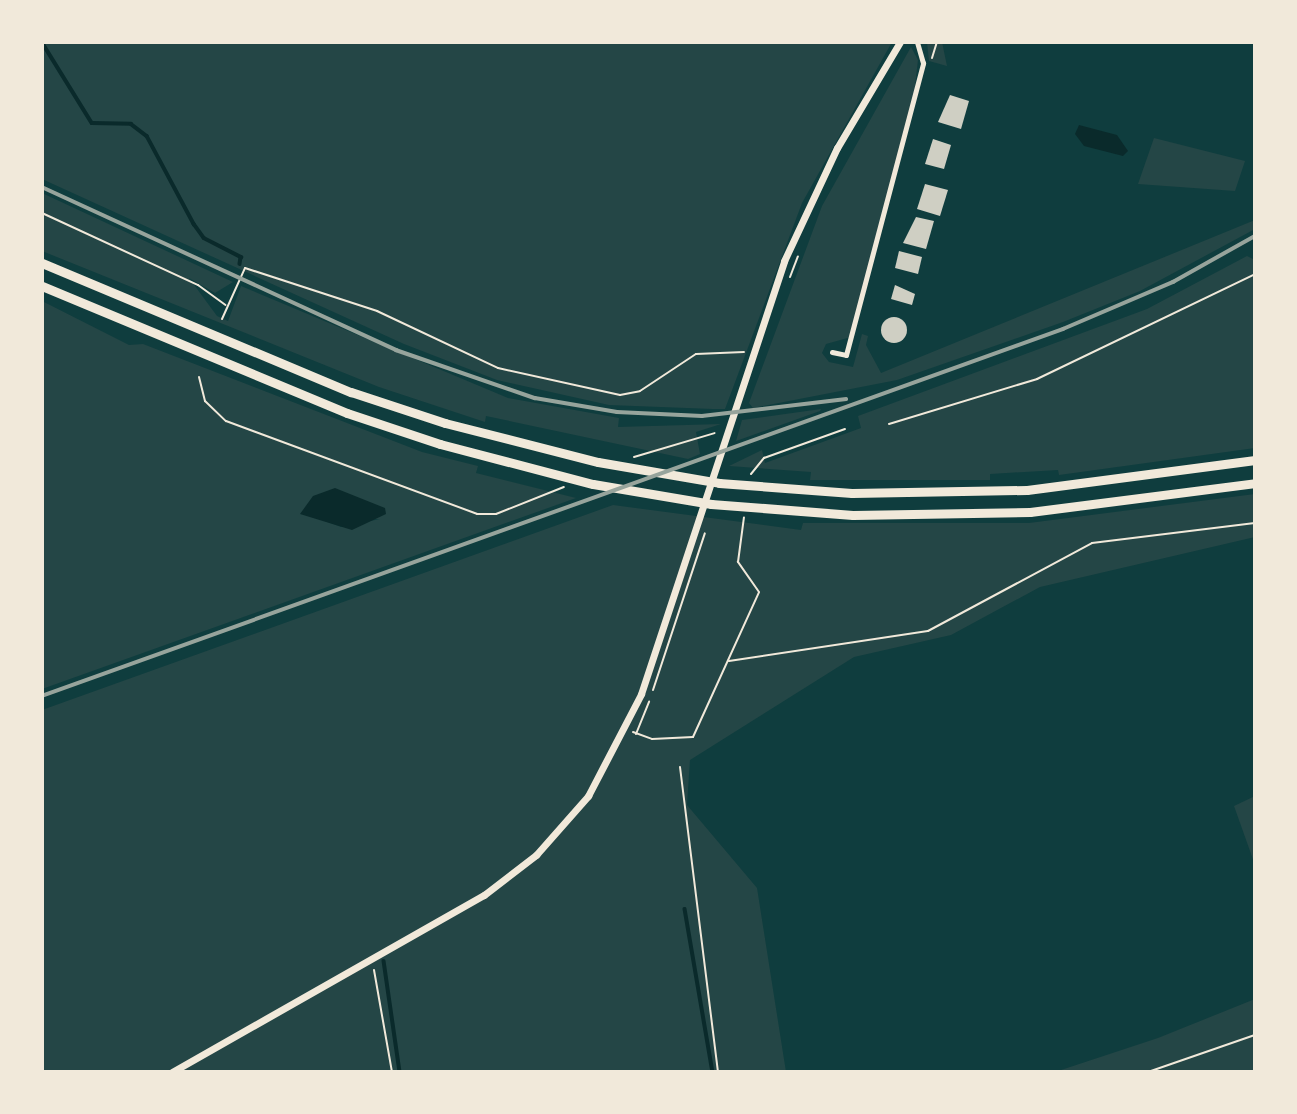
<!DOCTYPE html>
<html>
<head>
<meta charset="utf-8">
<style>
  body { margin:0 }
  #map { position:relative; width:1297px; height:1114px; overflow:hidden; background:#0f3d3e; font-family:"Crimson Pro",serif }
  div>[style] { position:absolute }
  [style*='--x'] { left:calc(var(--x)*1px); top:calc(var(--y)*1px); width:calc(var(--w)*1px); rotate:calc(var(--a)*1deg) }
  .green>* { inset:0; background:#244646 }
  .water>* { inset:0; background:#0a2a2b }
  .stream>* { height:3.5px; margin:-1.75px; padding:0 1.75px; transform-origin:1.75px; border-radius:1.75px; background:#0a2a2b }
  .building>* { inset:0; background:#cfcfc3 }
  .round { border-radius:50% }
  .path>* { height:2px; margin:-1px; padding:0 1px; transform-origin:1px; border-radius:1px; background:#f1e9da }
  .minor>* { height:5px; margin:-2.5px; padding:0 2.5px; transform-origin:2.5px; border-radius:2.5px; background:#f1e9da }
  .secondary>* { height:7px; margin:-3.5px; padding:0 3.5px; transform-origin:3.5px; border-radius:3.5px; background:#f1e9da }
  .motorway>* { height:9px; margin:-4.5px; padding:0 4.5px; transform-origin:4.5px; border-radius:4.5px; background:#f1e9da }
  .rail>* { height:3.5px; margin:-1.75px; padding:0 1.75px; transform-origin:1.75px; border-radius:1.75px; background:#97a49c }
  span { translate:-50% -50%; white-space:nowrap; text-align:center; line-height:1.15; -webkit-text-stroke:6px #f1e9da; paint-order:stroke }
  .frame { position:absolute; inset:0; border:44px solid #f1e9da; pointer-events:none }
</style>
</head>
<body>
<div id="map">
  <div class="green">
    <i style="clip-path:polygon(42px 42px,892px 42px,802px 203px,725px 409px,713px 409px,609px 405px,497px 380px,404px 344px,42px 179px)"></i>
    <i style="clip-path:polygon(927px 42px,942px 42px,947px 66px,929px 61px)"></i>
    <i style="clip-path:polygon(911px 47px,918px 60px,914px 95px,851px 337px,826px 344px,822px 353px,829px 362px,853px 367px,862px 334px,868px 336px,866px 345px,881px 373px,1255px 220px,1255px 229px,1140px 291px,1063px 322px,897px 380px,753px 408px,749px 403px,822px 206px)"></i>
    <i style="clip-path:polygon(1154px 138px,1245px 161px,1235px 191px,1138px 184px)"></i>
    <i style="clip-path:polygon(42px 193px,233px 282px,215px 293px,189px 278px,217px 316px,228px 321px,241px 286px,508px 398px,619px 418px,618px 427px,721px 424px,696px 432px,700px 454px,688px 459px,486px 416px,485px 422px,379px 387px,42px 251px)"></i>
    <i style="clip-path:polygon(1247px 256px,1255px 260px,1255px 448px,1059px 475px,1058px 470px,990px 474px,990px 480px,810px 480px,811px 472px,729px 466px,762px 450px,765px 463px,861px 428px,858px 416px,1147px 309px)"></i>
    <i style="clip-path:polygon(evenodd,42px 301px,129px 345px,143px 344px,422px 452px,478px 466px,476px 473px,576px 498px,42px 689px,42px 301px,320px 519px,380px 519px,341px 527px,320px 519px)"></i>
    <i style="clip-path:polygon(821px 409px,820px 411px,736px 441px,742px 420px)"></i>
    <i style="clip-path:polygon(1255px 494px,1255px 537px,1040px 587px,951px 635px,854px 657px,690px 760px,687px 805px,757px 888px,786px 1072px,42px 1072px,42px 710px,613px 505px,801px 530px,803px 523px,1029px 523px)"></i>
    <i style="clip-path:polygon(1255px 796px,1255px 865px,1234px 806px)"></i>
    <i style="clip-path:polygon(1255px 999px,1255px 1072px,1055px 1072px,1158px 1038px)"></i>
  </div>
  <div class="water">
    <i style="clip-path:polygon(1079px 125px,1117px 135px,1128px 151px,1123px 156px,1084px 146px,1075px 134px)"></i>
    <i style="clip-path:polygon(335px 488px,385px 508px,386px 514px,352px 530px,300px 514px,313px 496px)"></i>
  </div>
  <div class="stream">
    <i style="--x:42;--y:42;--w:95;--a:58.3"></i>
    <i style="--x:92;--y:123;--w:39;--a:1"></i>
    <i style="--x:131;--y:124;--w:20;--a:37"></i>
    <i style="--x:147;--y:136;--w:100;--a:61.9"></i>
    <i style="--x:194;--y:224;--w:17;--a:54"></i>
    <i style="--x:204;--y:238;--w:42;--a:27.2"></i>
    <i style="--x:241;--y:257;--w:7;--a:98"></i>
    <i style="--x:685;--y:909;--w:165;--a:80.3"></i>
    <i style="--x:384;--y:961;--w:112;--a:81.8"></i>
  </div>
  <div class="building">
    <i style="clip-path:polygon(950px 95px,969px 101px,961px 129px,938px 122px)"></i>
    <i style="clip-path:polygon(933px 139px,951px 145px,944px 169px,925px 164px)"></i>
    <i style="clip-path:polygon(925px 184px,948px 190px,940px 216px,917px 209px)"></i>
    <i style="clip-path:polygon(916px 217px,934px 221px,926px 249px,903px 243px)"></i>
    <i style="clip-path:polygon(899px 251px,922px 257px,918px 274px,895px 268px)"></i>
    <i style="clip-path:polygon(895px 285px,915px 294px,912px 305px,891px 299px)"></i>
    <i class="round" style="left:881px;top:317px;width:26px;height:26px"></i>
  </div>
  <div class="path">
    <i style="--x:932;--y:58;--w:17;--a:-73"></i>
    <i style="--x:42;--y:213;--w:172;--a:24.8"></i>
    <i style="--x:198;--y:285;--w:34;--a:36"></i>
    <i style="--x:790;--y:277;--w:22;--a:-69"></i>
    <i style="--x:222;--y:319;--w:56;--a:-65.7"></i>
    <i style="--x:245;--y:268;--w:139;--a:18"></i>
    <i style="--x:377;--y:311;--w:134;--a:25.2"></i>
    <i style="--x:498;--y:368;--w:125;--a:12.5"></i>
    <i style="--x:620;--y:395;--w:20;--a:-11"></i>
    <i style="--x:640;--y:391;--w:67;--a:-33.5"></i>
    <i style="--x:696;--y:354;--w:48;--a:-2.4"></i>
    <i style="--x:199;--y:377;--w:25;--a:76"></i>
    <i style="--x:205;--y:401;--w:29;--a:44"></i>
    <i style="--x:226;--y:421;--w:268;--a:20.3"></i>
    <i style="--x:477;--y:514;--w:19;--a:0"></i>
    <i style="--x:496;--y:514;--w:73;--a:-21.7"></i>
    <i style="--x:889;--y:424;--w:155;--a:-16.9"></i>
    <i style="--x:1037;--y:379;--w:242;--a:-25.7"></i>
    <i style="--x:634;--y:457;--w:84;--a:-16.5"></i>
    <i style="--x:751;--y:474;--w:21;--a:-51"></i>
    <i style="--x:764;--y:458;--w:86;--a:-19.7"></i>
    <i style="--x:729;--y:661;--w:201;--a:-8.6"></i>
    <i style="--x:928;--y:631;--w:186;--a:-28.2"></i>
    <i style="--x:1092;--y:543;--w:164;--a:-7"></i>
    <i style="--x:653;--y:690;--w:165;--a:-71.7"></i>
    <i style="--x:633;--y:732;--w:20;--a:20"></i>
    <i style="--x:652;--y:739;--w:41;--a:-2.8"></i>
    <i style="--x:693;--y:737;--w:159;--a:-65.5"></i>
    <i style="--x:759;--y:592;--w:37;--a:-125"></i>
    <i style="--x:738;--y:562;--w:45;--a:-82.4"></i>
    <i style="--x:636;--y:734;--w:35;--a:-68"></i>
    <i style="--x:680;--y:767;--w:307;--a:82.9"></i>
    <i style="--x:374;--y:970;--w:104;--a:80"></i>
    <i style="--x:1148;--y:1072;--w:113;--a:-19.1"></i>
  </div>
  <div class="minor">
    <i style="--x:832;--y:352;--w:14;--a:12"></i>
    <i style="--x:846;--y:355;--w:302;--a:-75.2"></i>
    <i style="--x:923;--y:63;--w:22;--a:-106"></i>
  </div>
  <div class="secondary">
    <i style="--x:172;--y:1072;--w:359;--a:-29.6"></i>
    <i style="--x:484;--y:895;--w:66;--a:-37.6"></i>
    <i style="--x:536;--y:855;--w:79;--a:-48.6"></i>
    <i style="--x:588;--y:796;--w:115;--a:-62.5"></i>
    <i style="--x:641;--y:694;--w:456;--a:-71.7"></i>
    <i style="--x:784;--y:261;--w:125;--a:-64.9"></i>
    <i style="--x:837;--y:148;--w:123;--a:-59.3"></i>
  </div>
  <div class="motorway">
    <i style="--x:42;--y:263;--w:335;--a:22.7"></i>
    <i style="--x:351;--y:392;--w:99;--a:18.3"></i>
    <i style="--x:445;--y:423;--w:158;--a:14.3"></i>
    <i style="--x:598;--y:462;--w:123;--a:9.8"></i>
    <i style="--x:719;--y:483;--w:133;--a:4.3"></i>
    <i style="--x:852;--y:493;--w:175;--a:-1"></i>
    <i style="--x:1027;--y:490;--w:230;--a:-7.5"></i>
    <i style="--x:42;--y:286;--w:330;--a:22.6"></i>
    <i style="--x:347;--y:413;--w:98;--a:18.4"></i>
    <i style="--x:440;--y:444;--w:158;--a:14.7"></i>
    <i style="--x:593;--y:484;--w:120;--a:9.6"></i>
    <i style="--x:711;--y:504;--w:142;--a:4.4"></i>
    <i style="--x:853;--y:515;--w:177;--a:-1"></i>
    <i style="--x:1030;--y:512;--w:227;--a:-7.3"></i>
  </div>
  <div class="rail">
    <i style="--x:42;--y:187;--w:390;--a:24.7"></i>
    <i style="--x:396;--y:350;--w:147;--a:19.1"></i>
    <i style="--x:535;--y:398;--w:83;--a:9.7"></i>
    <i style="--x:617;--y:412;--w:85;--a:2.7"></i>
    <i style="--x:702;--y:416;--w:145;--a:-6.7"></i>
    <i style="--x:42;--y:696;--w:1085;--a:-19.77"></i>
    <i style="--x:1063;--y:329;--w:120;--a:-23.1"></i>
    <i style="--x:1173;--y:282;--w:94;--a:-29.3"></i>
  </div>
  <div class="frame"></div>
</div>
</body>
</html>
